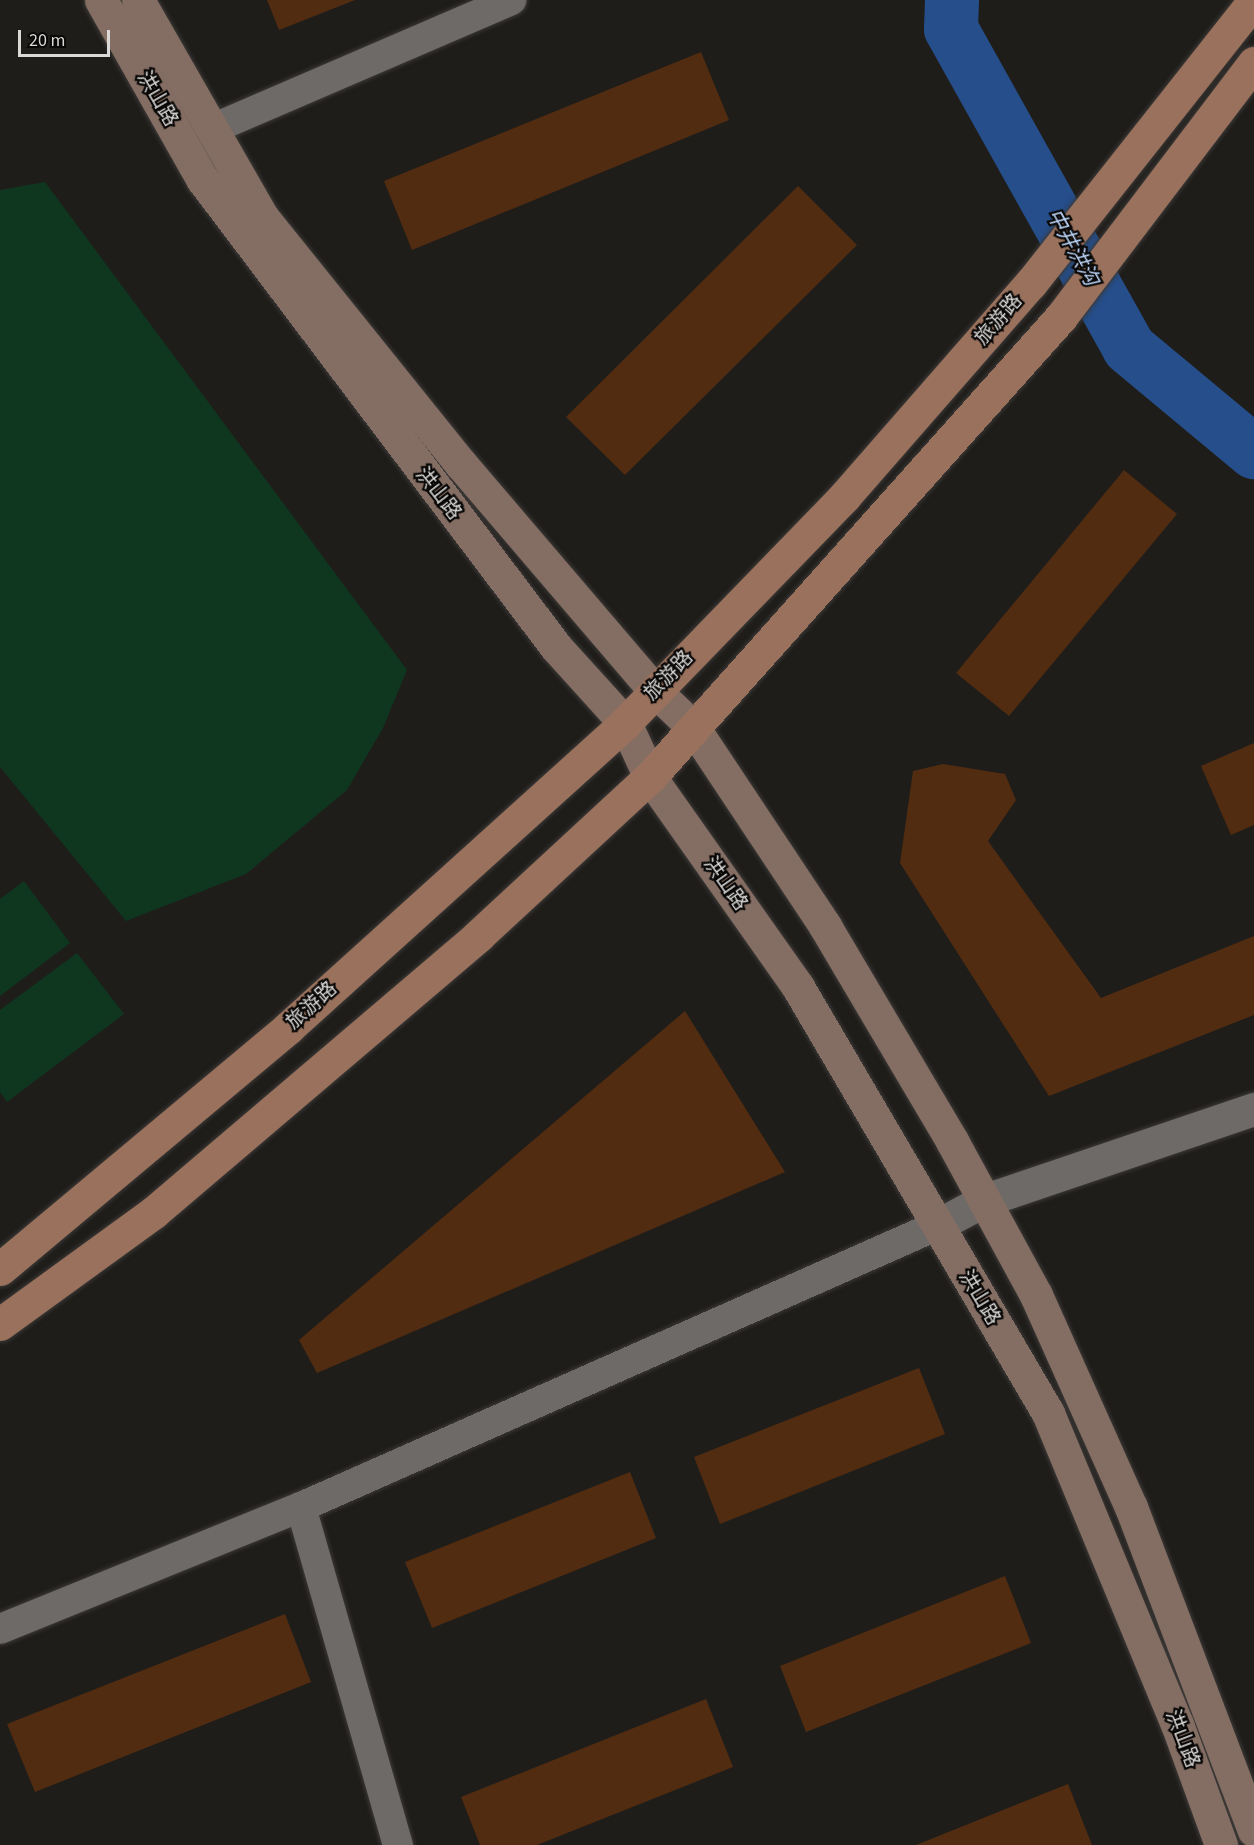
<!DOCTYPE html>
<html>
<head>
<meta charset="utf-8">
<style>
  body { margin:0 }
  #map { position:relative; width:1254px; height:1845px; overflow:hidden; background:#1f1d1a; font-family:"Source Sans 3","Noto Sans SC",sans-serif }
  div>[style] { position:absolute }
  [style*='--x'] { left:calc(var(--x)*1px); top:calc(var(--y)*1px); width:calc(var(--w)*1px); rotate:calc(var(--a)*1deg) }
  .green>* { inset:0; background:#0f371f }
  .river>* { height:54px; margin:-27px; padding:0 27px; transform-origin:27px; border-radius:27px; background:#254e8a }
  .building>* { inset:0; background:#512c11 }
  .roads { filter:drop-shadow(0 0 2px #3b3937) drop-shadow(0 0 2px #3b3937) }
  .minor>* { height:30px; margin:-15px; padding:0 15px; transform-origin:15px; border-radius:15px; background:#6d6a67 }
  .tertiary>* { height:33px; margin:-16.5px; padding:0 16.5px; transform-origin:16.5px; border-radius:16.5px; background:#6d6a67 }
  .secondary>* { height:33px; margin:-16.5px; padding:0 16.5px; transform-origin:16.5px; border-radius:16.5px; background:#846d62 }
  .primary>* { height:33px; margin:-16.5px; padding:0 16.5px; transform-origin:16.5px; border-radius:16.5px; background:#9a715c }
  span { translate:-50% -50%; white-space:nowrap; text-align:center; line-height:1.15; -webkit-text-stroke:4.5px #080706; paint-order:stroke }
  .street-label { font-size:20px; color:#dad9d7 }
  .water-label { font-size:21px; color:#bcd4f8; font-style:italic }
  .scale { position:absolute; left:18px; top:30px; width:92px; height:27px; box-sizing:border-box; border:3px solid #dad9d7; border-top:0; padding-left:8px; font-size:18px; line-height:21px; white-space:nowrap; color:#dad9d7; -webkit-text-stroke:4px #080706; paint-order:stroke }
</style>
</head>
<body>
<div id="map">
  <div class="green">
    <i style="clip-path:polygon(45px 182px,407px 670px,383px 728px,347px 790px,246px 874px,126px 921px,0 767px,0 190px)"></i>
    <i style="clip-path:polygon(24px 881px,70px 943px,0 996px,0 899px)"></i>
    <i style="clip-path:polygon(77px 953px,124px 1014px,7px 1102px,0 1092px,0 1010px)"></i>
  </div>
  <div class="river">
    <i style="--x:952;--y:0;--w:29;--a:92"></i>
    <i style="--x:951;--y:29;--w:365;--a:60.8"></i>
    <i style="--x:1129;--y:348;--w:163;--a:39.8"></i>
  </div>
  <div class="building">
    <i style="clip-path:polygon(267px 0,355px 0,279px 30px)"></i>
    <i style="clip-path:polygon(701px 52px,729px 120px,412px 250px,384px 181px)"></i>
    <i style="clip-path:polygon(798px 186px,857px 245px,625px 475px,566px 417px)"></i>
    <i style="clip-path:polygon(1124px 470px,1177px 514px,1009px 716px,956px 673px)"></i>
    <i style="clip-path:polygon(1254px 743px,1254px 825px,1231px 835px,1201px 766px)"></i>
    <i style="clip-path:polygon(943px 764px,1005px 774px,1016px 800px,988px 841px,1101px 998px,1254px 936px,1254px 1015px,1049px 1096px,900px 863px,913px 771px)"></i>
    <i style="clip-path:polygon(685px 1011px,785px 1172px,317px 1373px,299px 1340px)"></i>
    <i style="clip-path:polygon(919px 1368px,945px 1434px,720px 1524px,694px 1457px)"></i>
    <i style="clip-path:polygon(630px 1472px,656px 1538px,432px 1628px,405px 1562px)"></i>
    <i style="clip-path:polygon(1005px 1576px,1031px 1643px,806px 1732px,780px 1666px)"></i>
    <i style="clip-path:polygon(285px 1614px,311px 1682px,35px 1792px,7px 1724px)"></i>
    <i style="clip-path:polygon(706px 1699px,733px 1767px,537px 1845px,480px 1845px,461px 1797px)"></i>
    <i style="clip-path:polygon(1068px 1784px,1092px 1845px,916px 1845px)"></i>
  </div>
  <div class="roads">
    <div class="minor">
      <i style="--x:212;--y:129;--w:326;--a:-23.3"></i>
      <i style="--x:301;--y:1507;--w:352;--a:74"></i>
      <i style="--x:0;--y:1629;--w:325;--a:-22.1"></i>
      <i style="--x:301;--y:1507;--w:694;--a:-23.87"></i>
    </div>
    <div class="tertiary">
      <i style="--x:936;--y:1226;--w:55;--a:-28"></i>
      <i style="--x:985;--y:1200;--w:284;--a:-18.7"></i>
    </div>
    <div class="secondary">
      <i style="--x:101;--y:0;--w:207;--a:60.5"></i>
      <i style="--x:203;--y:180;--w:585;--a:52.91"></i>
      <i style="--x:556;--y:647;--w:103;--a:47.8"></i>
      <i style="--x:625;--y:723;--w:60;--a:65.2"></i>
      <i style="--x:650;--y:777;--w:257;--a:54.8"></i>
      <i style="--x:798;--y:987;--w:494;--a:59.6"></i>
      <i style="--x:1048;--y:1413;--w:337;--a:67.5"></i>
      <i style="--x:1177;--y:1724;--w:129;--a:70"></i>
      <i style="--x:138;--y:0;--w:251;--a:60.2"></i>
      <i style="--x:263;--y:218;--w:316;--a:51.2"></i>
      <i style="--x:461;--y:464;--w:297;--a:49.5"></i>
      <i style="--x:654;--y:690;--w:54;--a:43.5"></i>
      <i style="--x:693;--y:727;--w:239;--a:56.4"></i>
      <i style="--x:825;--y:926;--w:250;--a:59.4"></i>
      <i style="--x:952;--y:1141;--w:175;--a:61.4"></i>
      <i style="--x:1036;--y:1295;--w:232;--a:65.9"></i>
      <i style="--x:1131;--y:1507;--w:346;--a:69.2"></i>
    </div>
    <div class="primary">
      <i style="--x:0;--y:1269;--w:377;--a:-39.9"></i>
      <i style="--x:289;--y:1027;--w:453;--a:-42.1"></i>
      <i style="--x:625;--y:723;--w:315;--a:-45.9"></i>
      <i style="--x:844;--y:497;--w:284;--a:-48.9"></i>
      <i style="--x:1031;--y:283;--w:360;--a:-51.7"></i>
      <i style="--x:0;--y:1324;--w:190;--a:-36"></i>
      <i style="--x:154;--y:1212;--w:426;--a:-40.4"></i>
      <i style="--x:478;--y:936;--w:234;--a:-42.8"></i>
      <i style="--x:650;--y:777;--w:617;--a:-48.22"></i>
      <i style="--x:1061;--y:317;--w:319;--a:-52.8"></i>
    </div>
  </div>
  <div class="street-label">
    <span style="left:157px;top:99px;rotate:60deg">洪山路</span>
    <span style="left:999px;top:320px;rotate:-49deg">旅游路</span>
    <span style="left:438px;top:494px;rotate:52deg">洪山路</span>
    <span style="left:669px;top:676px;rotate:-46deg">旅游路</span>
    <span style="left:725px;top:884px;rotate:55deg">洪山路</span>
    <span style="left:312px;top:1006px;rotate:-42deg">旅游路</span>
    <span style="left:979px;top:1298px;rotate:59deg">洪山路</span>
    <span style="left:1182px;top:1739px;rotate:69deg">洪山路</span>
  </div>
  <div class="water-label">
    <span style="left:1073px;top:247px;rotate:61deg">中井洪沟</span>
  </div>
  <div class="scale">20 m</div>
</div>
</body>
</html>
